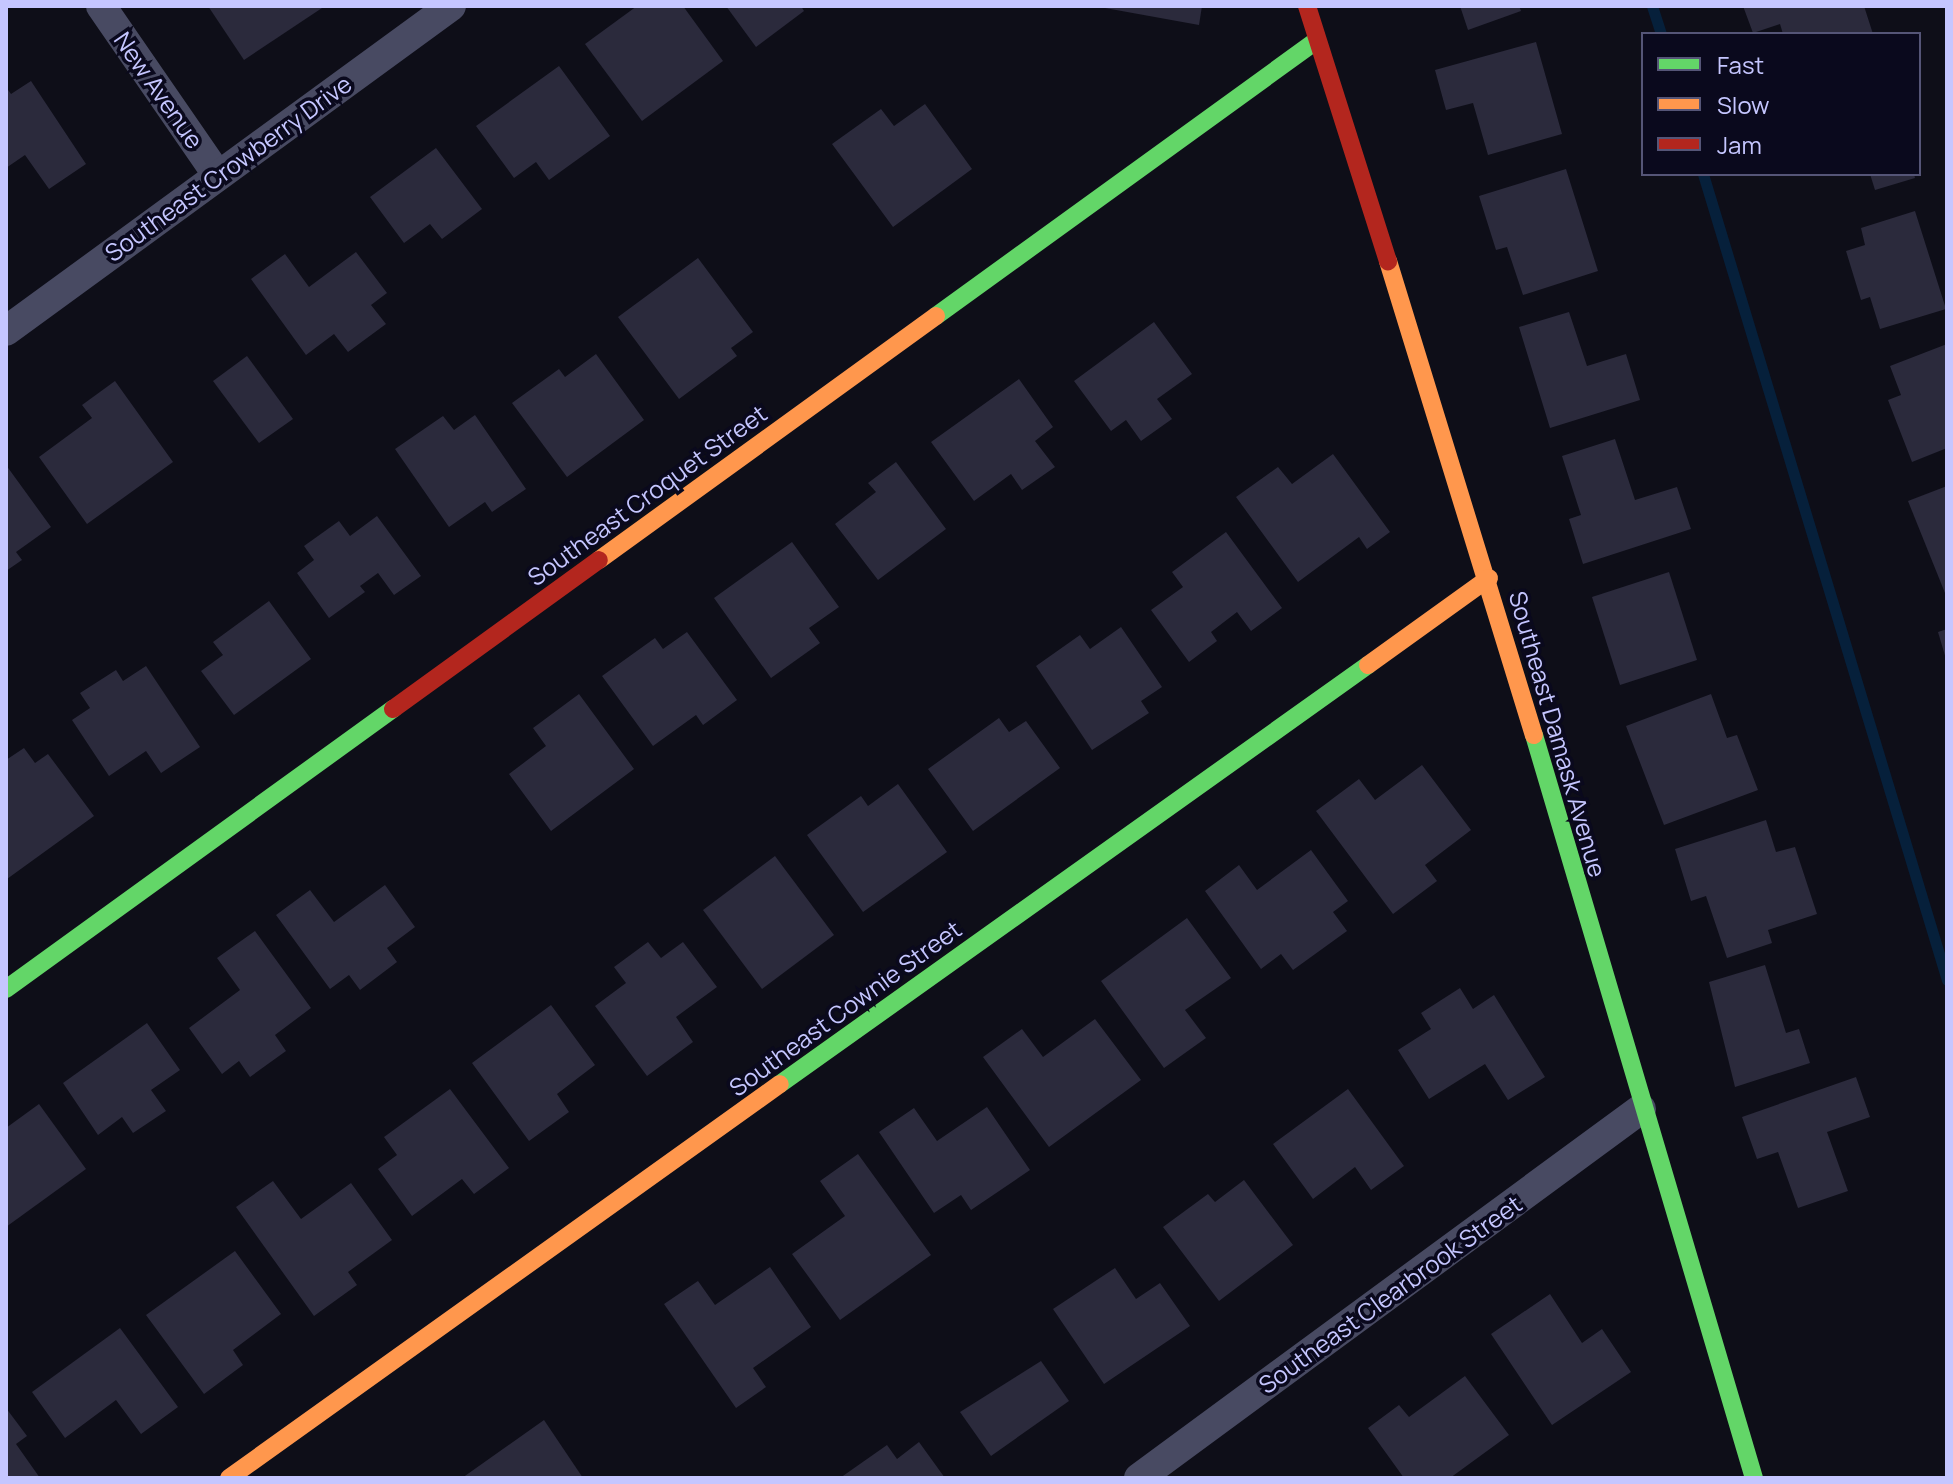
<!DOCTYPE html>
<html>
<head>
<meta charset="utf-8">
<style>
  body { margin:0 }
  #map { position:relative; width:1953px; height:1484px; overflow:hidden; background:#0e0e18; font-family:Manrope,sans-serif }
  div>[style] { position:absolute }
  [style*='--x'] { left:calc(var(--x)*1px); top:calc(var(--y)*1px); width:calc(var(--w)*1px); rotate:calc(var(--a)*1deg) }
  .stream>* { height:11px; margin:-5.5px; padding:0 5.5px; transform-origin:5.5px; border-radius:5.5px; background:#06203b }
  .building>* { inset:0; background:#2b2a3c }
  .street>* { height:30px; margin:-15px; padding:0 15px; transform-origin:15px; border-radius:15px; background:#484a62 }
  .fast>* { height:18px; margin:-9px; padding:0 9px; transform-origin:9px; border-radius:9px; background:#63d668 }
  .slow>* { height:18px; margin:-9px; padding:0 9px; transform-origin:9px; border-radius:9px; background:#ff974d }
  .jam>* { height:18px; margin:-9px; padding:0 9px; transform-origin:9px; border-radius:9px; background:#b3261e }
  span { translate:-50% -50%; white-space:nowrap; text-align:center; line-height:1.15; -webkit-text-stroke:7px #0a091d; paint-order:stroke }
  .street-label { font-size:24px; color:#c5c6ff }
  .frame { position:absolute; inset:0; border:8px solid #c5c6ff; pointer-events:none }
  .legend { position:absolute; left:1641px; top:32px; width:280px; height:144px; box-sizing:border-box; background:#0a091d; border:2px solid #557; margin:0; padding:10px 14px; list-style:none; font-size:24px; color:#c5c6ff }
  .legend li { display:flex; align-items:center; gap:16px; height:40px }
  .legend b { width:40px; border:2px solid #557 }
</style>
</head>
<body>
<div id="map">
  <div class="stream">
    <i style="--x:1652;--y:6;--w:29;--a:72"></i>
    <i style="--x:1703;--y:174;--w:842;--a:73.16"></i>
  </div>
  <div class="building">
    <i style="clip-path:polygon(208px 6px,325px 6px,244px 60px)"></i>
    <i style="clip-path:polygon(637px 6px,683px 6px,723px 61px,642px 121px,585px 44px)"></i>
    <i style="clip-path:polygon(726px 6px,801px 6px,804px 11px,756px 47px)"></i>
    <i style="clip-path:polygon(1094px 6px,1202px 6px,1199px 25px)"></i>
    <i style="clip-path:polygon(1460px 6px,1519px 6px,1521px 11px,1468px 30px)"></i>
    <i style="clip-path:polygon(1743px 6px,1864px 6px,1873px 34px,1783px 34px,1780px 24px,1753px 33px)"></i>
    <i style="clip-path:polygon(1536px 42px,1562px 134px,1488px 155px,1473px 103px,1446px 110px,1435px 70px)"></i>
    <i style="clip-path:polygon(559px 66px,610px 136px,549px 180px,536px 162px,514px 178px,476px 126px)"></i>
    <i style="clip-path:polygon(31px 81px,86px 164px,49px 189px,25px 155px,6px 168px,6px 87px,11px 94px)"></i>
    <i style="clip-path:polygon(925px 104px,972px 169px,893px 227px,832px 144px,881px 109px,894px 126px)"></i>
    <i style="clip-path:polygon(436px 148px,482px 209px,442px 239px,430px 224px,404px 243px,370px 197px)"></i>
    <i style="clip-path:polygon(1566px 169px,1598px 271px,1523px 295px,1507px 247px,1496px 250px,1479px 196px)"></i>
    <i style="clip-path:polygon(1870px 174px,1914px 174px,1915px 178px,1875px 190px)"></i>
    <i style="clip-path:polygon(1915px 211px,1946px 309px,1880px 329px,1870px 297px,1861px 300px,1846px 251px,1865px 245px,1861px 228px)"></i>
    <i style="clip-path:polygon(356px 252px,387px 293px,371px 305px,386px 324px,348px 352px,334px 334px,306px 355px,251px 279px,285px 254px,309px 287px)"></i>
    <i style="clip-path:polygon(698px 258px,753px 332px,731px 348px,737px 356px,679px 399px,618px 317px)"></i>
    <i style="clip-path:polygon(1569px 312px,1587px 366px,1626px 354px,1640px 400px,1550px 428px,1519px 327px)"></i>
    <i style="clip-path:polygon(1154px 322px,1192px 374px,1157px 399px,1172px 419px,1141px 441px,1126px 420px,1111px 431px,1074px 381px)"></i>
    <i style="clip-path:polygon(1947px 344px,1947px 448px,1912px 462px,1888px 400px,1901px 395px,1890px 366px)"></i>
    <i style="clip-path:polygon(596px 354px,644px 420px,567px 477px,512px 403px,559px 369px,565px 377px)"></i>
    <i style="clip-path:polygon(247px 356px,293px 419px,259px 443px,213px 381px)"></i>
    <i style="clip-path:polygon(1019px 379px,1053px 427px,1035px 441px,1055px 467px,1022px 490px,1011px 474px,974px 501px,931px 442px)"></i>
    <i style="clip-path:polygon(115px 381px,173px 462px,87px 524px,39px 457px,92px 418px,82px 405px)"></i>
    <i style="clip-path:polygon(475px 415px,526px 489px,492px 512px,485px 502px,449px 527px,395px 449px,443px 416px,454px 430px)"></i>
    <i style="clip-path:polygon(1615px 439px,1635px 500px,1677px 487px,1691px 529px,1583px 564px,1569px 519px,1581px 515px,1562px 456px)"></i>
    <i style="clip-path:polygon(1333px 454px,1390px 532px,1367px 549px,1359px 537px,1298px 582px,1236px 497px,1278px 467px,1292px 484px)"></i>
    <i style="clip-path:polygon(896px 462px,946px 529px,878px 580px,835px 524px,876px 492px,868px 483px)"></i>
    <i style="clip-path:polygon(6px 465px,51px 527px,16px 552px,22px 560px,6px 571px)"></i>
    <i style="clip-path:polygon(1947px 486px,1947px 598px,1908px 501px)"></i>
    <i style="clip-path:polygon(377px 516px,421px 576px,394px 595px,378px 573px,360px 586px,365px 592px,329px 618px,297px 573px,314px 560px,304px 546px,339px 521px,350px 536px)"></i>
    <i style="clip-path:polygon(1226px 532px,1282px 608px,1251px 631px,1237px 612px,1211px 632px,1217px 641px,1189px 662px,1151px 610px,1183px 587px,1172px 572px)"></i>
    <i style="clip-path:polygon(792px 542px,839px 607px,809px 628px,820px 643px,771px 678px,714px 598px)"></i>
    <i style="clip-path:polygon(1669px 572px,1697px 660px,1620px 685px,1592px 597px)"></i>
    <i style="clip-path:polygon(269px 601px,311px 659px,234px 715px,201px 671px,223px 655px,213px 642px)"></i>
    <i style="clip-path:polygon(1121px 627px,1162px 687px,1141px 701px,1149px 713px,1092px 750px,1036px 666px,1080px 635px,1090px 649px)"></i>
    <i style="clip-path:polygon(1947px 629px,1947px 659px,1946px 659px,1938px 632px)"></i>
    <i style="clip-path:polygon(687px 632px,737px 700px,703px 725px,696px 715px,653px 746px,602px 676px,655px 638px,663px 649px)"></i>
    <i style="clip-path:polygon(146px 666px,200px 747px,161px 773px,146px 751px,109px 776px,72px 720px,90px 708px,80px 693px,116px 670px,123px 681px)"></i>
    <i style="clip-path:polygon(579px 694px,634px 769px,551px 831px,509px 774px,546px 746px,533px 728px)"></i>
    <i style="clip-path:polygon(1711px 694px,1727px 738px,1737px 735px,1758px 790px,1664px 825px,1626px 726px)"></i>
    <i style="clip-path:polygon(999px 718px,1009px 732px,1026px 721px,1060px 768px,973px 831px,928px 769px)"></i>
    <i style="clip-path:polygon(24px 748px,35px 763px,48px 754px,94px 816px,7px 879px,6px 760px)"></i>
    <i style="clip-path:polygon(1422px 765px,1471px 830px,1425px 865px,1437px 881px,1393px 914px,1316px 811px,1359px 779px,1375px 800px)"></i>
    <i style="clip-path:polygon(898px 784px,947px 852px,863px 912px,807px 835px,861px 796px,868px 806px)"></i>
    <i style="clip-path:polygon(1766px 820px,1776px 852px,1795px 847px,1817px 914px,1768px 930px,1772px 943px,1727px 958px,1706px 896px,1691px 901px,1675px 849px)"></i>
    <i style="clip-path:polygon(1311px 850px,1348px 901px,1333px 912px,1347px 931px,1293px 970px,1281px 954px,1261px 969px,1205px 891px,1239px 865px,1257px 890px)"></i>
    <i style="clip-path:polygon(775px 856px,834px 935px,762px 989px,703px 910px)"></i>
    <i style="clip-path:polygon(385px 885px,415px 927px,387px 948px,397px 962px,360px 990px,349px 975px,330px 989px,276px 915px,310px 890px,334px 922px)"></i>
    <i style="clip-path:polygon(1187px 918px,1231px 978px,1185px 1010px,1206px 1038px,1164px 1068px,1101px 981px)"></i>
    <i style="clip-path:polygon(255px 931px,311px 1008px,275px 1035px,286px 1051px,250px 1077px,239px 1061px,222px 1074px,189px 1028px,240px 990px,217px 958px)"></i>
    <i style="clip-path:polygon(648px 942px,661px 958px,683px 942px,717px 987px,676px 1017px,693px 1042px,647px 1076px,595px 1006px,626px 983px,614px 967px)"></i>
    <i style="clip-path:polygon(1765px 965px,1786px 1033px,1799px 1029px,1810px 1063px,1735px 1087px,1709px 982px)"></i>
    <i style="clip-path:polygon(1460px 988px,1473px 1009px,1494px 995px,1545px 1077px,1508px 1100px,1485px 1064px,1429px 1099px,1398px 1050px,1431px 1029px,1421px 1013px)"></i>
    <i style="clip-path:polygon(551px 1005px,595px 1065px,557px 1094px,569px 1112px,529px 1141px,472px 1063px)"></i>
    <i style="clip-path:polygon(1095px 1019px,1141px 1080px,1049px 1147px,983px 1057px,1022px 1029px,1043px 1057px)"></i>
    <i style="clip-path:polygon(147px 1023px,180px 1070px,151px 1090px,166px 1111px,133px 1133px,122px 1117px,98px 1135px,63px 1083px)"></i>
    <i style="clip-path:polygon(1856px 1077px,1870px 1117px,1827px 1132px,1848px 1191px,1798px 1208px,1778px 1152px,1757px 1159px,1742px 1117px)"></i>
    <i style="clip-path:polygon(450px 1089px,509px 1168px,474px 1194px,462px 1179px,412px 1216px,378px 1169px,397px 1155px,384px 1137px)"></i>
    <i style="clip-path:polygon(1348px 1089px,1404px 1166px,1371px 1190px,1355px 1167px,1313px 1199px,1273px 1144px)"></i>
    <i style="clip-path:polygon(39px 1104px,86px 1169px,6px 1227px,6px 1128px)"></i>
    <i style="clip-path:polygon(987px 1107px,1030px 1170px,971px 1210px,961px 1195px,934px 1213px,879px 1132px,914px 1108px,937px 1141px)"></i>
    <i style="clip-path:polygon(858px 1154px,931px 1255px,840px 1320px,792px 1254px,845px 1216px,820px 1181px)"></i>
    <i style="clip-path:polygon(1244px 1180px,1293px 1245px,1219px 1301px,1163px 1227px,1208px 1194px,1215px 1202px)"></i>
    <i style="clip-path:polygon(273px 1181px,301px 1219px,351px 1183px,392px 1240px,348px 1272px,357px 1285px,314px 1316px,236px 1207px)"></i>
    <i style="clip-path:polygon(235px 1251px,281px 1314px,233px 1350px,243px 1365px,204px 1394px,146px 1315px)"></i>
    <i style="clip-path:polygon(770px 1267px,811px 1327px,753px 1368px,766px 1387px,736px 1408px,664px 1304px,698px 1281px,715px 1305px)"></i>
    <i style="clip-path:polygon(1115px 1268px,1136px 1299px,1160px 1283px,1190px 1326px,1104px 1384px,1053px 1309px)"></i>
    <i style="clip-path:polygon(1550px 1294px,1582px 1343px,1602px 1329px,1631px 1372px,1552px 1425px,1491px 1334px)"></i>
    <i style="clip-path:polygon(120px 1328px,178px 1407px,141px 1434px,116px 1400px,65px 1438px,32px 1392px)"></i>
    <i style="clip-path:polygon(1041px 1361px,1069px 1401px,991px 1456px,960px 1412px)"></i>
    <i style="clip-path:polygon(1465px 1376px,1509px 1435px,1450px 1478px,1404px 1478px,1368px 1428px,1399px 1405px,1409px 1417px)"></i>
    <i style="clip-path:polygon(6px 1408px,27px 1436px,16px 1444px,40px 1478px,6px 1478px)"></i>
    <i style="clip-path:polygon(544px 1420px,583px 1478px,462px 1478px)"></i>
    <i style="clip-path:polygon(919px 1442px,945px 1478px,840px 1478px,887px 1445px,897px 1459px)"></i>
  </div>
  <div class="street">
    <i style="--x:101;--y:6;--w:204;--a:55.4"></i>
    <i style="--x:6;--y:331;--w:551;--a:-36.14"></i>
    <i style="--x:1139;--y:1478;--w:623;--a:-36.32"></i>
  </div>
  <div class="fast">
    <i style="--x:936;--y:316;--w:470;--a:-35.9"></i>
    <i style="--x:1534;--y:735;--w:775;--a:73.51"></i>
    <i style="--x:6;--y:989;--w:478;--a:-35.9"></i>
    <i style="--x:780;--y:1084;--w:722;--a:-35.47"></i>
  </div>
  <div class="slow">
    <i style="--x:1388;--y:261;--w:496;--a:72.9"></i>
    <i style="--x:599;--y:560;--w:416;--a:-35.9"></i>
    <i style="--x:1368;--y:665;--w:149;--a:-35.7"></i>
    <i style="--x:229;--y:1478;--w:677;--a:-35.57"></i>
  </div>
  <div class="jam">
    <i style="--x:1307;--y:6;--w:268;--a:72.4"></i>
    <i style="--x:393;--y:709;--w:254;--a:-35.9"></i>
  </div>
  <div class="street-label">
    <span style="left:159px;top:90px;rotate:55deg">New Avenue</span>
    <span style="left:228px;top:168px;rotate:-36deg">Southeast Crowberry Drive</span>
    <span style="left:647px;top:495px;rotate:-36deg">Southeast Croquet Street</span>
    <span style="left:1558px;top:734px;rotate:74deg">Southeast Damask Avenue</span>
    <span style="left:845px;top:1008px;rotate:-36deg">Southeast Cownie Street</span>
    <span style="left:1390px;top:1294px;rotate:-36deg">Southeast Clearbrook Street</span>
  </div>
  <div class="frame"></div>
  <ul class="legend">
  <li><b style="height:10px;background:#63d668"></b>Fast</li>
  <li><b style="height:10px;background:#ff974d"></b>Slow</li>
  <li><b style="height:10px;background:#b3261e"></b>Jam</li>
  </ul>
</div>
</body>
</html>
